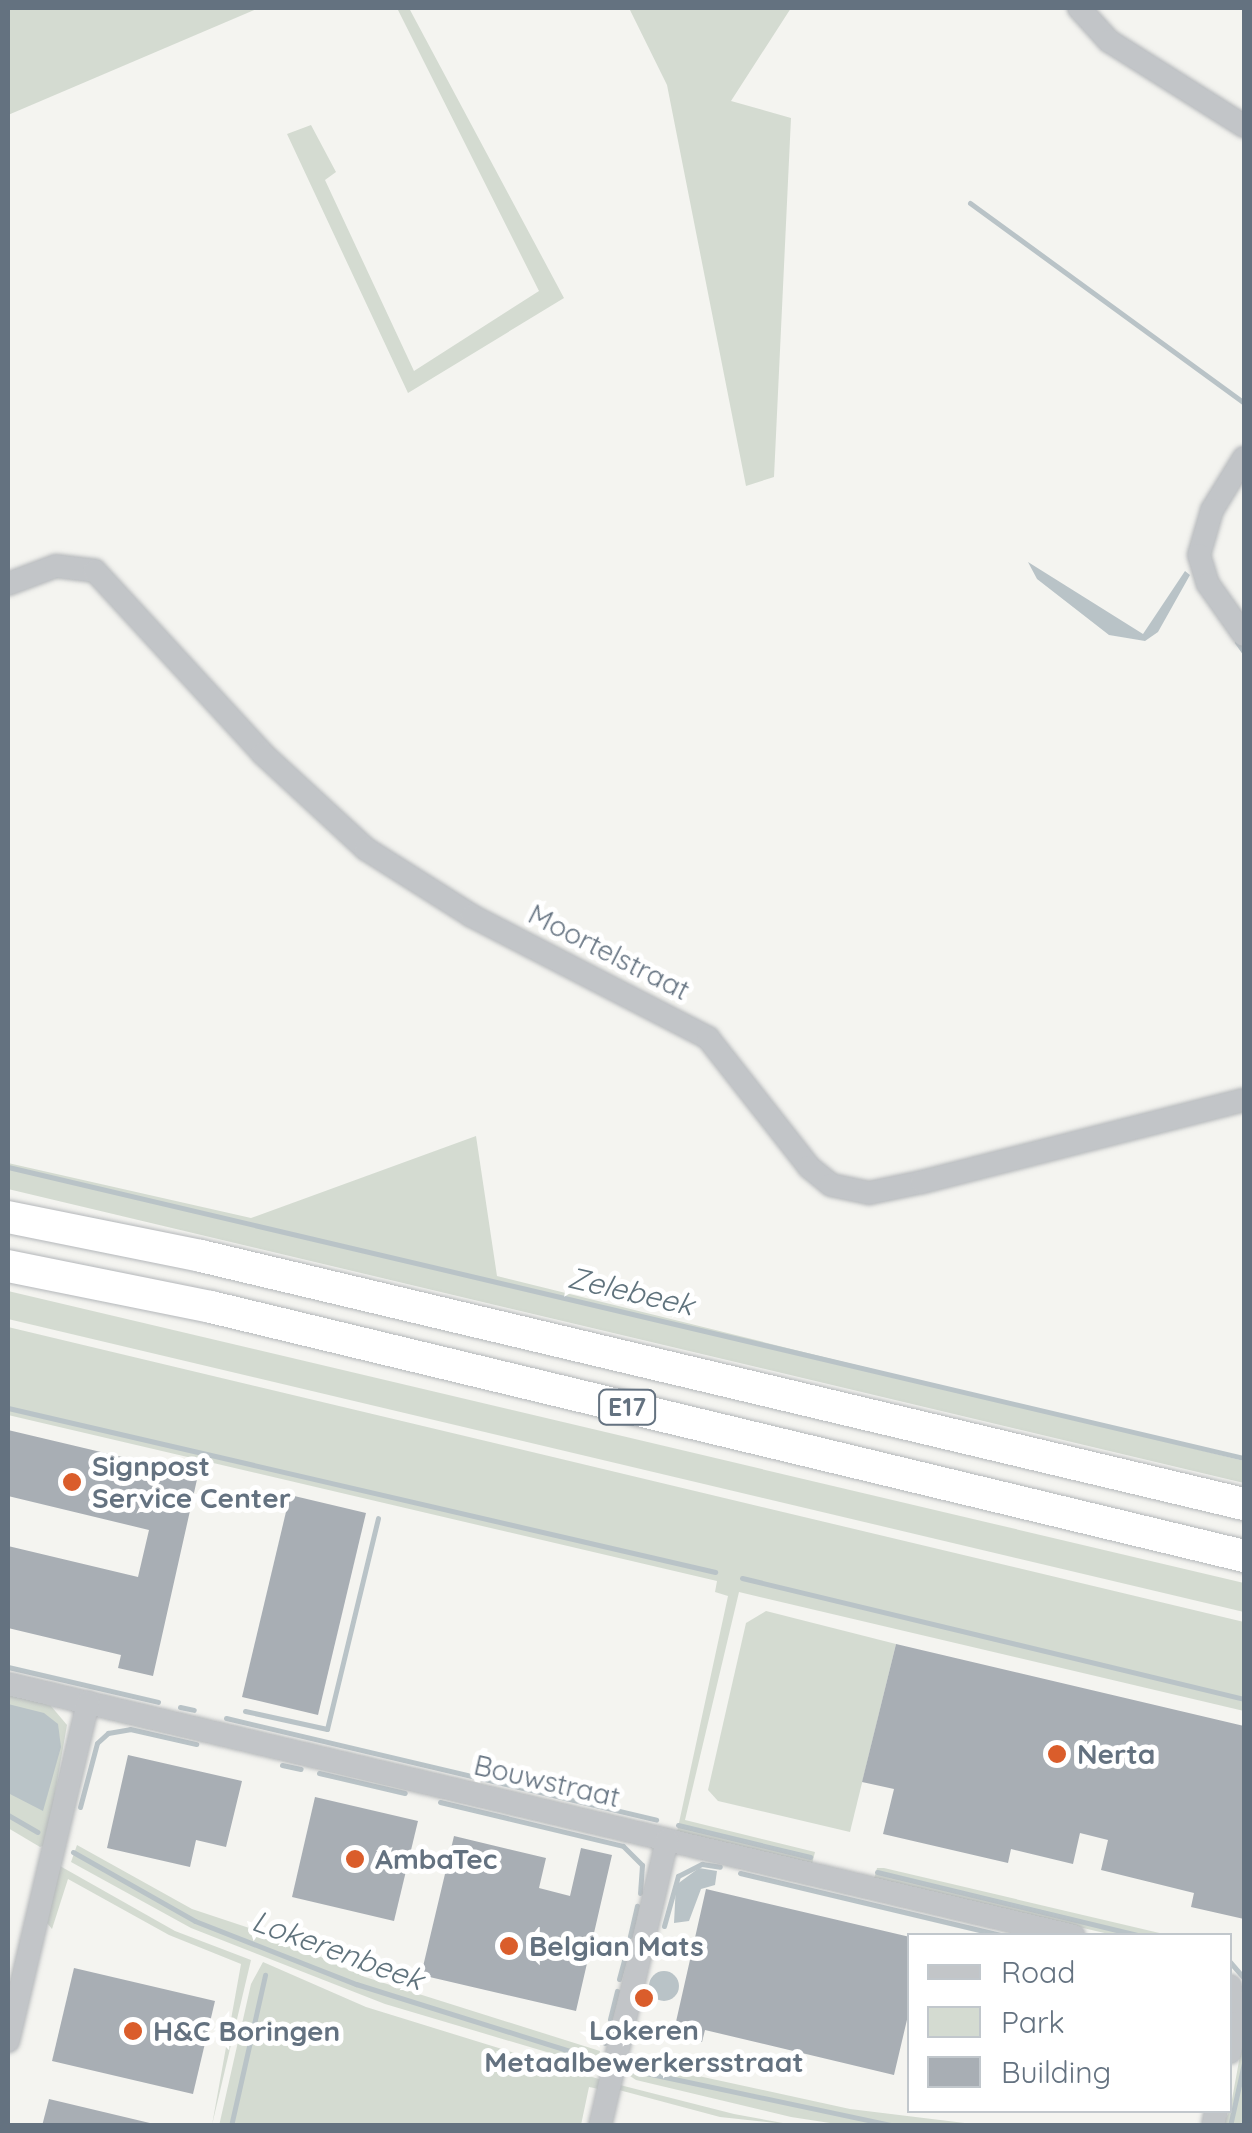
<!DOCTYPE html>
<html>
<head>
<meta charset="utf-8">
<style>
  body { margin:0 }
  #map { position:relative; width:1252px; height:2133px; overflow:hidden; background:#f4f4f0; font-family:Quicksand,sans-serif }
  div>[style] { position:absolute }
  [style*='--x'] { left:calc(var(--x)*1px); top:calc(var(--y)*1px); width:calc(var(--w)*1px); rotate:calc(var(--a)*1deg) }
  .green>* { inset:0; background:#d4dbd1 }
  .water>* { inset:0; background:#b9c3c7 }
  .round { border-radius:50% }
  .stream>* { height:5px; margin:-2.5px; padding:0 2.5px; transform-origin:2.5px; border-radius:2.5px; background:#b9c3c7 }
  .building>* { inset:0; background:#a8aeb4 }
  .roads { filter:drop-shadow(0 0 2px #b4b7ba) drop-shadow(0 0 2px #b4b7ba) }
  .minor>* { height:22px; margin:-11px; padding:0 11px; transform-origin:11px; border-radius:11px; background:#c2c5c8 }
  .highway>* { height:32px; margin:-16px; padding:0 16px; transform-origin:16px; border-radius:16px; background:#fff }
  .dots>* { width:28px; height:28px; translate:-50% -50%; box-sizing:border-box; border:5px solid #fff; border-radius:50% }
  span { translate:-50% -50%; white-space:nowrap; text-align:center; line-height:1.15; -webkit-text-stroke:10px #fff; paint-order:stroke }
  .shield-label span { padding:2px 8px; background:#fff; border:2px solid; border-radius:8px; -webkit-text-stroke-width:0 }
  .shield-label { font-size:25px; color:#647280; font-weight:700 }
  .street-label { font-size:28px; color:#647280 }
  .poi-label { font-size:28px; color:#647280; font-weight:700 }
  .left { translate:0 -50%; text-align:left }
  .water-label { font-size:30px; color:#60737d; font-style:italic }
  .frame { position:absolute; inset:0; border:10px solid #647280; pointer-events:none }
  .legend { position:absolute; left:907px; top:1933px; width:325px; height:180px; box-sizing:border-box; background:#fff; border:2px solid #c1c7cc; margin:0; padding:12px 18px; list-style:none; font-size:30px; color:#647280 }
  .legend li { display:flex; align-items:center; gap:20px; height:50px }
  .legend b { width:50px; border:2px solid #c1c7cc }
</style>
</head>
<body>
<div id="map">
  <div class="green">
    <i style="clip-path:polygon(8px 8px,259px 8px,8px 115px)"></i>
    <i style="clip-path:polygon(397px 8px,409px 8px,564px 298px,408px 393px,287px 134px,311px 125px,336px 172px,325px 180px,414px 371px,539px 291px)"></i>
    <i style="clip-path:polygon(629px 8px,791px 8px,731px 101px,791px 118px,774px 477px,746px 486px,667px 85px)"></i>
    <i style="clip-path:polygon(476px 1136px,497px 1276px,1244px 1461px,1244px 1483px,8px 1189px,8px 1163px,251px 1218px)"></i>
    <i style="clip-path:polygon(8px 1291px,1244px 1583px,1244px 1612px,8px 1319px)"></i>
    <i style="clip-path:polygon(8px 1327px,1244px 1622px,1244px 1711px,739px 1592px,685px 1820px,815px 1852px,812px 1864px,677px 1832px,728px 1596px,715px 1592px,717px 1581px,8px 1415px)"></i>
    <i style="clip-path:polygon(766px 1611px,896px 1644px,850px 1832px,718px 1801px,708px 1790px,746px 1623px)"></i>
    <i style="clip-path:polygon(8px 1693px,51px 1706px,67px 1725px,46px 1845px,40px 1847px,8px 1828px)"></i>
    <i style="clip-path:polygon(77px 1845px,192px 1909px,279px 1938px,365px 1977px,600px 2051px,597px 2067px,385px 2004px,191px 1928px,71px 1862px)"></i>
    <i style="clip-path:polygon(60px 1866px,175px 1931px,251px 1960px,212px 2125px,241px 1964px,169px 1935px,68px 1879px,52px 1929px,47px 1923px)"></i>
    <i style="clip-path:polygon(877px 1868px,884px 1868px,1168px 1935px,1113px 1935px,874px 1879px)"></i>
    <i style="clip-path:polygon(263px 1962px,366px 2007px,602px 2080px,599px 2089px,589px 2087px,581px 2125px,219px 2126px,251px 1984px)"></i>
    <i style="clip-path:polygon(1244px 2034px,1244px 2125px,1222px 2126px,1230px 2110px)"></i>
    <i style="clip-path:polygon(634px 2062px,850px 2109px,981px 2125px,843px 2125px,791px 2117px,636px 2080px,630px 2076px)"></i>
    <i style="clip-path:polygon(620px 2085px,734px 2114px,794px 2125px,720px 2117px,619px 2090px)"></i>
  </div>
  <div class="water">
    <i style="clip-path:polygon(1028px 562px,1143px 634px,1185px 571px,1190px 575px,1158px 632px,1145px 641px,1109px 635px,1037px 579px)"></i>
    <i style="clip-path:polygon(8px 1704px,44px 1713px,58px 1724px,61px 1747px,43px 1811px,8px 1793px)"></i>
    <i style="clip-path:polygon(699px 1868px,717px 1871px,715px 1885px,701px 1889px,689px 1921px,674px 1923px,676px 1885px)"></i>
    <i class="round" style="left:649px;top:1971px;width:30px;height:30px"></i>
  </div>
  <div class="stream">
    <i style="--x:970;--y:203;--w:339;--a:36.1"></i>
    <i style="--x:1237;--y:642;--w:12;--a:55"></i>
    <i style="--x:8;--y:1167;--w:1270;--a:13.25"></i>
    <i style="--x:8;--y:1408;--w:726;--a:13.06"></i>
    <i style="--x:742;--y:1578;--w:516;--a:13.55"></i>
    <i style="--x:8;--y:1667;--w:154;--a:13.1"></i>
    <i style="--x:180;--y:1707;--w:14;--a:12"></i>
    <i style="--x:245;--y:1711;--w:84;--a:12.4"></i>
    <i style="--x:327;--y:1729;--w:217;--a:-76.4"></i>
    <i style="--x:226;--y:1718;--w:442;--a:13.3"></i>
    <i style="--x:282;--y:1765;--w:19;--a:12"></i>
    <i style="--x:319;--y:1773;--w:88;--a:13.1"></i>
    <i style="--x:440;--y:1802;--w:188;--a:13.5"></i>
    <i style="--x:623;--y:1846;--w:27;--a:45"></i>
    <i style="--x:642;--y:1865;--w:28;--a:94"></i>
    <i style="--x:80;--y:1807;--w:66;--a:-75.1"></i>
    <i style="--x:97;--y:1743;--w:15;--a:-42"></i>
    <i style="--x:108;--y:1733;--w:22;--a:-10"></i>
    <i style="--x:130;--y:1729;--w:68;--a:12.8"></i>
    <i style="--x:8;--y:1815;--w:34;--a:30"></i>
    <i style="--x:678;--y:1825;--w:136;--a:13.6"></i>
    <i style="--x:73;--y:1852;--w:140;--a:29.5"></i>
    <i style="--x:195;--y:1921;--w:173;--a:21.4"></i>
    <i style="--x:356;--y:1984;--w:255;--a:17.4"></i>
    <i style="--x:877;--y:1872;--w:272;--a:13.6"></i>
    <i style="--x:740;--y:1873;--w:271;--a:13.4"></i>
    <i style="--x:664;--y:1926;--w:52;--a:-74.4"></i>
    <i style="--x:678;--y:1876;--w:27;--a:-27"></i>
    <i style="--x:702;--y:1864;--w:18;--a:9"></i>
    <i style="--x:630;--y:1936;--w:31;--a:-77"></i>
    <i style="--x:1230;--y:1962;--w:21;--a:49"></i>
    <i style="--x:619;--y:1979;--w:31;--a:-75"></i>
    <i style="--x:610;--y:2019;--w:29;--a:-76"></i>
    <i style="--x:605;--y:2043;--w:8;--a:-83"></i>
    <i style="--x:632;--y:2070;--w:269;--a:12"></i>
    <i style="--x:231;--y:2126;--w:155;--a:-77.3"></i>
    <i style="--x:1230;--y:2126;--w:65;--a:-77.5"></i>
  </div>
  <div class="building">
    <i style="clip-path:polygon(8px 1430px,198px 1475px,153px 1676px,118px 1668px,121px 1655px,8px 1628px,8px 1546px,138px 1577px,149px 1530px,8px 1496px)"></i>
    <i style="clip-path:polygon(290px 1495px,366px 1513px,318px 1715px,242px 1697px)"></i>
    <i style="clip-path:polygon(896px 1644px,1244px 1726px,1244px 1919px,1191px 1907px,1194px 1893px,1101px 1870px,1108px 1840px,1080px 1833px,1073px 1864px,1011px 1849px,1008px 1863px,883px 1834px,894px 1789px,862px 1782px)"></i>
    <i style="clip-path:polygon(128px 1755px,242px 1781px,226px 1847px,196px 1840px,190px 1867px,107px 1848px)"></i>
    <i style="clip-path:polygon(315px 1797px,418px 1821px,394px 1921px,292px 1897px)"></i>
    <i style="clip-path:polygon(454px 1836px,546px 1858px,539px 1888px,570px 1896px,581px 1848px,612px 1855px,576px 2011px,421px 1975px)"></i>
    <i style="clip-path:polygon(706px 1889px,910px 1937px,910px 2007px,894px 2075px,705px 2030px,702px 2042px,673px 2035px)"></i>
    <i style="clip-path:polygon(74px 1968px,215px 2001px,193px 2094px,52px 2061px)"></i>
    <i style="clip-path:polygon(49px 2099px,154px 2124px,154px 2126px,42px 2126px)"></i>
  </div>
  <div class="roads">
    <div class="minor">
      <i style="--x:1079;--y:8;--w:45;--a:47.7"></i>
      <i style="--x:1109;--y:41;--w:160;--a:32.2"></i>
      <i style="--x:1244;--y:458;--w:61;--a:121.6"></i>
      <i style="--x:1212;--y:510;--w:47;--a:106.1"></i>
      <i style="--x:1199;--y:555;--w:30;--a:73"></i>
      <i style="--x:1208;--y:584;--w:62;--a:54.8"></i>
      <i style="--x:8;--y:584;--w:51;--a:-20.6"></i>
      <i style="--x:56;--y:566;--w:39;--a:7"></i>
      <i style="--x:95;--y:571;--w:248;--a:47.4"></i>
      <i style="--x:263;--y:754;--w:140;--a:42.7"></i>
      <i style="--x:366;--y:849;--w:125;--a:32.3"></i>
      <i style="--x:472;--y:916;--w:266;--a:27.3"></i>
      <i style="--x:708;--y:1038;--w:164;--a:51.9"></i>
      <i style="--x:809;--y:1167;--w:28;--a:39"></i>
      <i style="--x:831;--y:1185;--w:39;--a:12"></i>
      <i style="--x:869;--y:1193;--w:54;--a:-11.7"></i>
      <i style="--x:922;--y:1182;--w:332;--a:-14.3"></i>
      <i style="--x:8;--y:1684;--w:1095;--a:13.3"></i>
      <i style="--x:1230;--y:1986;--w:37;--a:81"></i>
      <i style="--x:1236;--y:2023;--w:30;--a:102"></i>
      <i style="--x:8;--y:2041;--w:348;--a:-76.7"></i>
      <i style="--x:600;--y:2126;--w:294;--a:-76.8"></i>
      <i style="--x:1213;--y:2126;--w:16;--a:-79"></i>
    </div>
    <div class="highway">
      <i style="--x:8;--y:1217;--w:197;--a:11.4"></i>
      <i style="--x:201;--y:1256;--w:1072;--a:13.38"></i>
      <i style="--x:8;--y:1266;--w:207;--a:11.4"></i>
      <i style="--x:211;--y:1307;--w:1063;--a:13.55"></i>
    </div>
  </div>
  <div class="dots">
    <i style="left:72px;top:1482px;background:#da5d2b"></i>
    <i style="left:1057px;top:1754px;background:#da5d2b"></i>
    <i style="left:355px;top:1859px;background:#da5d2b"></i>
    <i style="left:509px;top:1946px;background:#da5d2b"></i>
    <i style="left:644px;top:1998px;background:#da5d2b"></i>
    <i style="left:133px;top:2031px;background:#da5d2b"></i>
  </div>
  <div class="shield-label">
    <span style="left:627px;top:1407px">E17</span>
  </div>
  <div class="street-label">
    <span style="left:609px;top:952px;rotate:27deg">Moortelstraat</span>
    <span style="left:547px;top:1781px;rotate:13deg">Bouwstraat</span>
  </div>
  <div class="poi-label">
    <span class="left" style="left:92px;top:1482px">Signpost<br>Service Center</span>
    <span class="left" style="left:1077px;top:1754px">Nerta</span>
    <span class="left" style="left:375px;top:1859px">AmbaTec</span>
    <span class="left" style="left:529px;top:1946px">Belgian Mats</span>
    <span style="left:644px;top:2046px">Lokeren<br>Metaalbewerkersstraat</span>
    <span class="left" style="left:153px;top:2031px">H&amp;C Boringen</span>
  </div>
  <div class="water-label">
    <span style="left:631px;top:1291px;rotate:13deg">Zelebeek</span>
    <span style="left:338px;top:1950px;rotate:20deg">Lokerenbeek</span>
  </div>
  <div class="frame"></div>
  <ul class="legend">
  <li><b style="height:12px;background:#c2c5c8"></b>Road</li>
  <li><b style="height:28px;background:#d4dbd1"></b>Park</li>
  <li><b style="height:28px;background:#a8aeb4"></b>Building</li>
  </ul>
</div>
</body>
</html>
